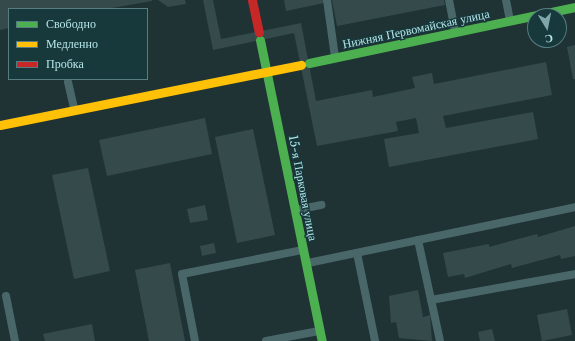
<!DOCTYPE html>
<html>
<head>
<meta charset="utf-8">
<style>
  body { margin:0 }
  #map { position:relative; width:575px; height:341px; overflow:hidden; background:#1f3234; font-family:"Libre Baskerville",serif }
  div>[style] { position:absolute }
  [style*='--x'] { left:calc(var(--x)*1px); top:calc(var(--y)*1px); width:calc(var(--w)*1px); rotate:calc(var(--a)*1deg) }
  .building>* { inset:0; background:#354b4b }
  .lane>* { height:8px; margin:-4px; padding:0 4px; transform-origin:4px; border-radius:4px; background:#496769 }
  .fast>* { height:9px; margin:-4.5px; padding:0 4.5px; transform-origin:4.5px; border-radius:4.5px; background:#4caf50 }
  .slow>* { height:9px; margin:-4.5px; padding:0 4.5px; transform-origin:4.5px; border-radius:4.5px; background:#ffc107 }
  .jam>* { height:9px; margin:-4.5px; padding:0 4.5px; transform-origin:4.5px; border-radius:4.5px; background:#c62828 }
  span { translate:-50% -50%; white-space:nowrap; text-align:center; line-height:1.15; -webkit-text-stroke:3px #17393c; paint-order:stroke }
  .street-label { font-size:12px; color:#b4e4e8 }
  .legend { position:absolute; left:8px; top:8px; width:140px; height:72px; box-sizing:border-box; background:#17393c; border:1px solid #567d81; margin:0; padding:5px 7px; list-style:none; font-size:12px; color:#b4e4e8 }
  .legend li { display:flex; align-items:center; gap:8px; height:20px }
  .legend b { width:20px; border:1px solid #567d81 }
  .north { position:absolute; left:527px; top:8px; width:40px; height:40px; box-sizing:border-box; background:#17393c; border:1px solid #567d81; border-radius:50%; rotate:170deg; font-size:11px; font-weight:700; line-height:16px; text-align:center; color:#b4e4e8 }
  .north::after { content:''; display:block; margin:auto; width:14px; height:18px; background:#80a6a9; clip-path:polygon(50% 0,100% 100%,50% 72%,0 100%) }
</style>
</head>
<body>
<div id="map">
  <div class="building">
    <i style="clip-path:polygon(0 0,152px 0,152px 1px,106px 9px,9px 9px,9px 28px,0 30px)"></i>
    <i style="clip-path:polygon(158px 0,185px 0,186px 4px,168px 7px)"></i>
    <i style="clip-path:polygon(203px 0,213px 0,221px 39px,301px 23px,316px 101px,372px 90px,373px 97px,415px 88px,412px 77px,432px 73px,434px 84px,546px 62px,552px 95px,443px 116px,446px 128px,533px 112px,538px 139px,389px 167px,384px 139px,419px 133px,416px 118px,396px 122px,398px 131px,317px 146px,294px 33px,213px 50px)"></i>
    <i style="clip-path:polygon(284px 0,324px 0,324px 3px,286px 11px)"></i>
    <i style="clip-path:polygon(332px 0,444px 0,445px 5px,337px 26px)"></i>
    <i style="clip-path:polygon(575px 45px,575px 79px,573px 79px,567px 47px)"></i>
    <i style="clip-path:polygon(205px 118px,212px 154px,107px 176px,99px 140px)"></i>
    <i style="clip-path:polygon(253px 129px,275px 235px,237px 243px,215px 137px)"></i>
    <i style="clip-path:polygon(88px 168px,110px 271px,74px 279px,52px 175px)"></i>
    <i style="clip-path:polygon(205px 205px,208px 220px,190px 223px,187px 209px)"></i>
    <i style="clip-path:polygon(575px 226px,575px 256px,561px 259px,560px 255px,512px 268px,511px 264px,465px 278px,464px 274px,448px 277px,443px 253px,489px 244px,489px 247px,537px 234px,538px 237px)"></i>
    <i style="clip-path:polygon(214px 243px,216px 253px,202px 256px,200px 246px)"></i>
    <i style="clip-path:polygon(170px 263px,185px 341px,149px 341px,135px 270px)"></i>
    <i style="clip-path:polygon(418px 290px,423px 317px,430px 315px,432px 341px,399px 338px,396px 322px,391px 323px,389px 296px)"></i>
    <i style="clip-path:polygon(567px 309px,572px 335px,542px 341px,537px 315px)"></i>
    <i style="clip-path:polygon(92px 324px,95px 341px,45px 341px,43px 334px)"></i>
    <i style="clip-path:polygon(492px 329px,495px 341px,480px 341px,478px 332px)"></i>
  </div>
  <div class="lane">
    <i style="--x:327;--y:0;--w:58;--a:82"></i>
    <i style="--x:449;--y:0;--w:33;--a:79"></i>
    <i style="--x:506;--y:0;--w:21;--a:79"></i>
    <i style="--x:68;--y:82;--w:28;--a:77"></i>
    <i style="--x:297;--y:210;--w:25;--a:-12"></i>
    <i style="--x:418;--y:240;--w:103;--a:77.7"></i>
    <i style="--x:357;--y:253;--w:90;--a:78.4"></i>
    <i style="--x:308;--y:263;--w:273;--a:-11.8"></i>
    <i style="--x:6;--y:296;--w:46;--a:78.7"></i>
    <i style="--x:431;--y:300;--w:146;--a:-10.2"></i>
    <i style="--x:195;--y:341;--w:68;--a:-101"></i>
    <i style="--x:182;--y:274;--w:122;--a:-11.3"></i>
    <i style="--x:266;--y:341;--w:54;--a:-10.7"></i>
  </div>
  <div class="fast">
    <i style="--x:260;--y:40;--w:307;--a:78.4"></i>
    <i style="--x:309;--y:63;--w:272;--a:-11.9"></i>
  </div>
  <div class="slow">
    <i style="--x:0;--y:125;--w:307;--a:-11.3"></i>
  </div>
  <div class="jam">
    <i style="--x:252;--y:0;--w:33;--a:78"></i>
  </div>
  <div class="street-label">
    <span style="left:416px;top:29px;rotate:-12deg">Нижняя Первомайская улица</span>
    <span style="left:303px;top:188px;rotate:79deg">15-я Парковая улица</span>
  </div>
  <ul class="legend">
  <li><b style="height:5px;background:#4caf50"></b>Свободно</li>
  <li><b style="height:5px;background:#ffc107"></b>Медленно</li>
  <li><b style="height:5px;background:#c62828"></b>Пробка</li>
  </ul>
  <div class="north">С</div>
</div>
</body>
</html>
